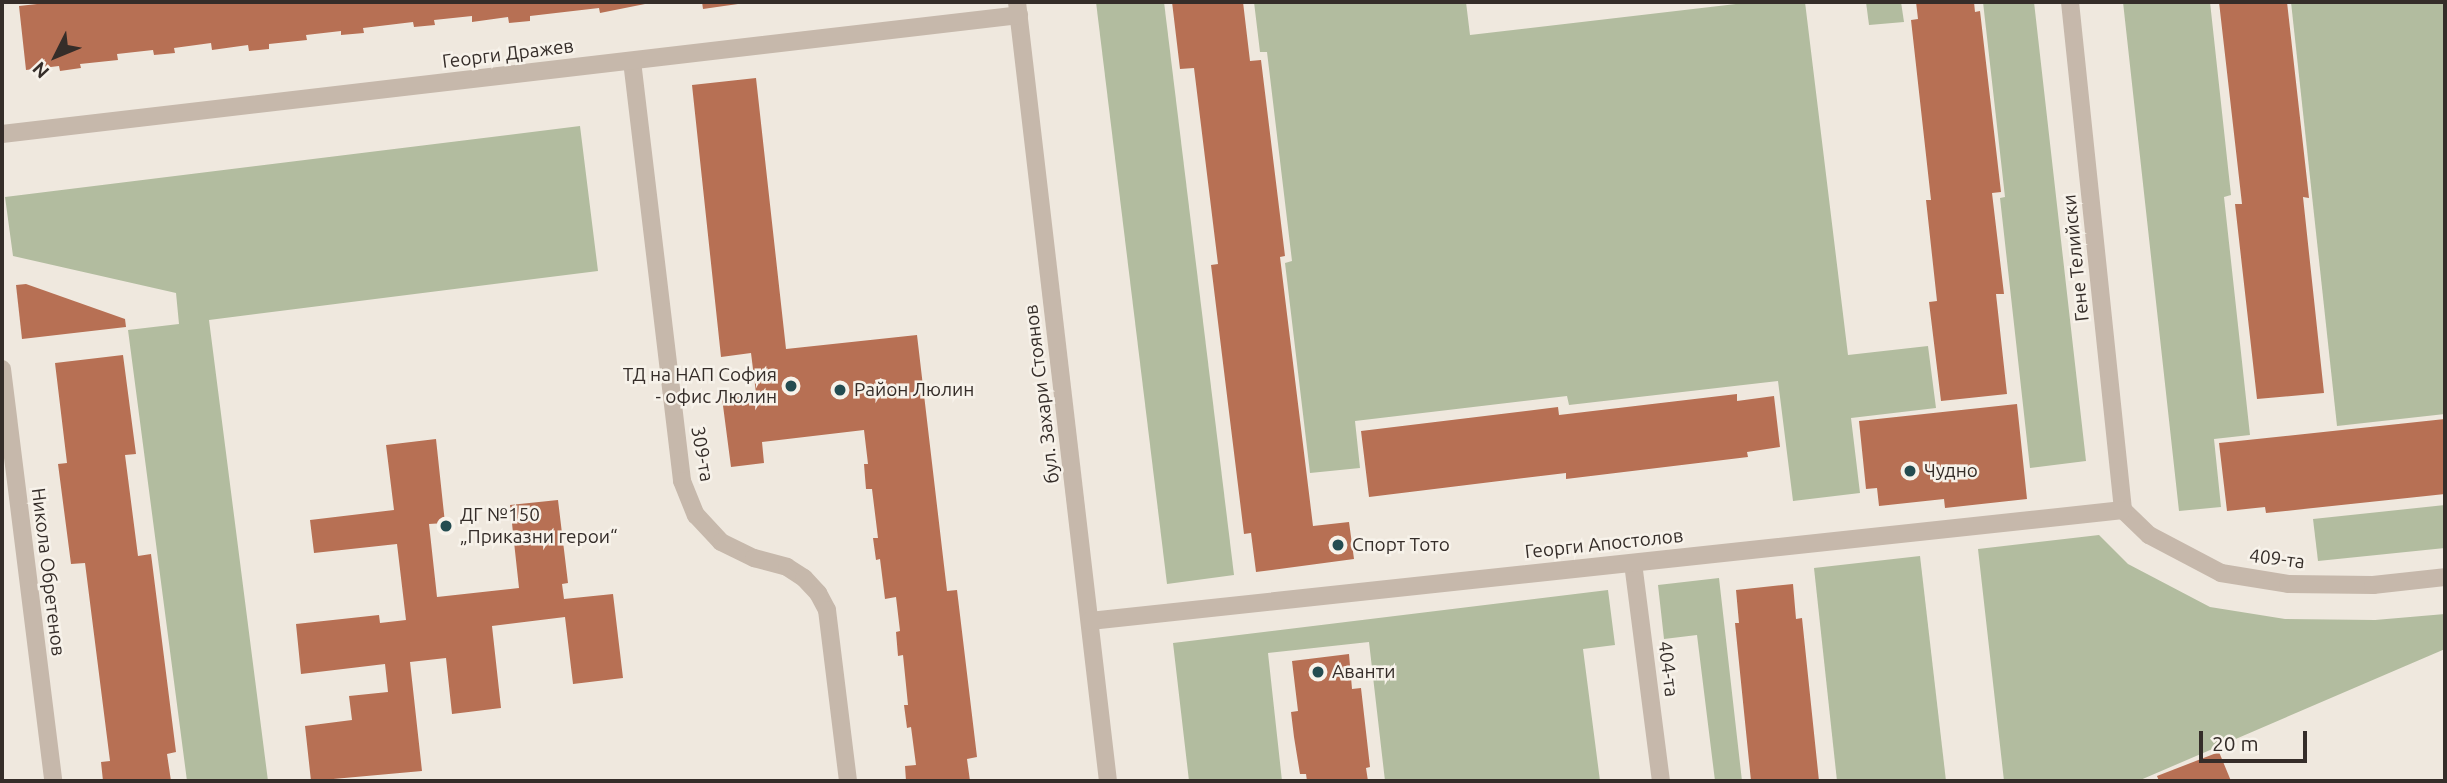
<!DOCTYPE html>
<html>
<head>
<meta charset="utf-8">
<style>
  body { margin:0 }
  #map { position:relative; width:2447px; height:783px; overflow:hidden; background:#efe8de; font-family:Ubuntu,sans-serif }
  div>[style] { position:absolute }
  [style*='--x'] { left:calc(var(--x)*1px); top:calc(var(--y)*1px); width:calc(var(--w)*1px); rotate:calc(var(--a)*1deg) }
  .green>* { inset:0; background:#b2bc9f }
  .building>* { inset:0; background:#b77054 }
  .minor>* { height:18px; margin:-9px; padding:0 9px; transform-origin:9px; border-radius:9px; background:#c6b8ab }
  .dots>* { width:19px; height:19px; translate:-50% -50%; box-sizing:border-box; border:4px solid #f7f2ea; border-radius:50% }
  span { translate:-50% -50%; white-space:nowrap; text-align:center; line-height:1.15; -webkit-text-stroke:5px #f7f2ea; paint-order:stroke }
  .street-label { font-size:19px; color:#352d29 }
  .poi-label { font-size:19px; color:#352d29 }
  .right { translate:-100% -50%; text-align:right }
  .left { translate:0 -50%; text-align:left }
  .frame { position:absolute; inset:0; border:4px solid #352d29; pointer-events:none }
  .north { position:absolute; left:21px; top:21px; width:70px; height:70px; -webkit-text-stroke:5px #f7f2ea; paint-order:stroke; rotate:227deg; font-size:19px; font-weight:700; line-height:28px; text-align:center; color:#352d29 }
  .north::after { content:''; display:block; margin:auto; width:24px; height:32px; background:#352d29; clip-path:polygon(50% 0,100% 100%,50% 72%,0 100%) }
  .scale { position:absolute; left:2199px; top:731px; width:108px; height:32px; box-sizing:border-box; border:4px solid #352d29; border-top:0; padding-left:9px; font-size:21px; line-height:24px; white-space:nowrap; color:#352d29; -webkit-text-stroke:5px #f7f2ea; paint-order:stroke }
</style>
</head>
<body>
<div id="map">
  <div class="green">
    <i style="clip-path:polygon(1096px 2px,1164px 2px,1234px 575px,1167px 584px)"></i>
    <i style="clip-path:polygon(1254px 2px,1466px 2px,1470px 35px,1753px 2px,1805px 2px,1848px 355px,1928px 346px,1936px 408px,1851px 418px,1860px 493px,1793px 501px,1778px 381px,1569px 405px,1567px 396px,1355px 421px,1360px 468px,1310px 473px,1285px 263px,1292px 261px,1267px 52px,1260px 52px)"></i>
    <i style="clip-path:polygon(1866px 2px,1901px 2px,1904px 22px,1869px 25px)"></i>
    <i style="clip-path:polygon(1983px 2px,2034px 2px,2086px 461px,2030px 468px,2000px 198px,2005px 197px)"></i>
    <i style="clip-path:polygon(2123px 2px,2210px 2px,2231px 195px,2224px 197px,2250px 435px,2214px 439px,2221px 507px,2179px 511px)"></i>
    <i style="clip-path:polygon(2291px 2px,2445px 2px,2445px 414px,2337px 426px)"></i>
    <i style="clip-path:polygon(580px 126px,598px 271px,209px 320px,268px 781px,187px 781px,128px 330px,179px 324px,176px 293px,13px 256px,5px 197px)"></i>
    <i style="clip-path:polygon(2445px 505px,2445px 548px,2318px 561px,2313px 519px)"></i>
    <i style="clip-path:polygon(2099px 535px,2128px 564px,2210px 607px,2285px 619px,2375px 620px,2445px 614px,2445px 649px,2138px 781px,2004px 781px,1978px 549px)"></i>
    <i style="clip-path:polygon(1920px 556px,1946px 781px,1837px 781px,1814px 568px)"></i>
    <i style="clip-path:polygon(1719px 578px,1742px 781px,1715px 781px,1697px 635px,1664px 639px,1658px 585px)"></i>
    <i style="clip-path:polygon(1608px 590px,1615px 645px,1583px 649px,1600px 781px,1385px 781px,1369px 642px,1268px 653px,1282px 781px,1189px 781px,1173px 643px)"></i>
  </div>
  <div class="building">
    <i style="clip-path:polygon(55px 2px,645px 2px,645px 4px,600px 13px,599px 8px,530px 16px,530px 21px,509px 23px,508px 17px,472px 22px,472px 16px,434px 20px,435px 25px,414px 27px,413px 22px,363px 28px,364px 33px,341px 35px,341px 31px,306px 35px,307px 40px,269px 44px,269px 49px,249px 51px,248px 45px,212px 50px,211px 43px,174px 48px,175px 53px,154px 55px,153px 50px,117px 54px,118px 60px,80px 64px,81px 68px,60px 71px,59px 66px,26px 70px,19px 6px)"></i>
    <i style="clip-path:polygon(702px 2px,745px 2px,745px 3px,703px 9px)"></i>
    <i style="clip-path:polygon(1172px 2px,1243px 2px,1250px 61px,1261px 60px,1285px 256px,1280px 257px,1313px 526px,1349px 522px,1354px 559px,1256px 572px,1251px 533px,1244px 534px,1229px 412px,1211px 265px,1218px 264px,1194px 68px,1180px 69px)"></i>
    <i style="clip-path:polygon(1916px 2px,1974px 2px,1975px 12px,1980px 11px,2001px 192px,1992px 193px,2004px 294px,1996px 294px,2007px 394px,1941px 401px,1929px 302px,1937px 301px,1926px 200px,1931px 200px,1911px 20px,1918px 19px)"></i>
    <i style="clip-path:polygon(2219px 2px,2287px 2px,2309px 198px,2303px 197px,2324px 393px,2257px 399px,2235px 204px,2242px 204px)"></i>
    <i style="clip-path:polygon(756px 78px,786px 349px,917px 335px,947px 591px,957px 590px,977px 757px,967px 759px,970px 781px,906px 781px,905px 766px,916px 765px,911px 727px,907px 728px,904px 705px,908px 705px,903px 655px,898px 656px,896px 632px,900px 631px,896px 597px,885px 599px,880px 559px,876px 560px,873px 538px,878px 538px,872px 489px,866px 489px,865px 477px,864px 464px,868px 464px,864px 430px,762px 442px,764px 463px,731px 467px,722px 398px,756px 393px,751px 353px,721px 357px,692px 85px)"></i>
    <i style="clip-path:polygon(26px 284px,125px 319px,126px 327px,22px 339px,16px 285px)"></i>
    <i style="clip-path:polygon(123px 355px,136px 454px,125px 455px,138px 556px,151px 554px,176px 752px,167px 754px,171px 781px,103px 781px,101px 762px,110px 761px,85px 563px,71px 564px,58px 464px,67px 463px,55px 363px)"></i>
    <i style="clip-path:polygon(1737px 394px,1737px 401px,1774px 396px,1780px 447px,1747px 452px,1748px 457px,1566px 479px,1566px 473px,1369px 497px,1361px 431px,1558px 407px,1559px 415px)"></i>
    <i style="clip-path:polygon(2017px 404px,2027px 499px,1945px 508px,1944px 499px,1879px 506px,1877px 488px,1866px 489px,1859px 421px)"></i>
    <i style="clip-path:polygon(2445px 419px,2445px 494px,2266px 513px,2265px 507px,2227px 511px,2219px 443px)"></i>
    <i style="clip-path:polygon(436px 439px,445px 523px,429px 524px,437px 597px,519px 588px,510px 505px,558px 500px,568px 583px,562px 584px,564px 599px,613px 594px,623px 678px,573px 684px,565px 617px,492px 626px,501px 708px,452px 714px,446px 658px,410px 662px,422px 771px,311px 781px,305px 726px,352px 720px,349px 696px,388px 692px,385px 664px,301px 674px,296px 624px,379px 615px,380px 623px,406px 620px,397px 544px,314px 553px,310px 520px,394px 510px,386px 445px)"></i>
    <i style="clip-path:polygon(1793px 584px,1796px 619px,1802px 618px,1819px 781px,1751px 781px,1735px 623px,1739px 623px,1736px 590px)"></i>
    <i style="clip-path:polygon(1349px 654px,1352px 689px,1361px 688px,1370px 767px,1366px 768px,1368px 781px,1307px 781px,1306px 774px,1300px 774px,1294px 737px,1291px 712px,1298px 711px,1292px 661px)"></i>
    <i style="clip-path:polygon(2219px 752px,2231px 781px,2159px 781px,2157px 776px)"></i>
  </div>
  <div class="minor">
    <i style="--x:1017;--y:2;--w:784;--a:83.34"></i>
    <i style="--x:2070;--y:2;--w:511;--a:84.04"></i>
    <i style="--x:632;--y:61;--w:423;--a:83.2"></i>
    <i style="--x:682;--y:481;--w:37;--a:68"></i>
    <i style="--x:696;--y:515;--w:37;--a:47"></i>
    <i style="--x:721;--y:542;--w:37;--a:26"></i>
    <i style="--x:754;--y:558;--w:34;--a:15"></i>
    <i style="--x:787;--y:567;--w:20;--a:33"></i>
    <i style="--x:804;--y:578;--w:21;--a:47"></i>
    <i style="--x:818;--y:593;--w:19;--a:62"></i>
    <i style="--x:827;--y:610;--w:172;--a:83"></i>
    <i style="--x:2;--y:134;--w:1024;--a:-6.67"></i>
    <i style="--x:2;--y:369;--w:415;--a:82.9"></i>
    <i style="--x:2123;--y:510;--w:36;--a:44"></i>
    <i style="--x:2149;--y:535;--w:81;--a:27.8"></i>
    <i style="--x:2221;--y:573;--w:68;--a:9.3"></i>
    <i style="--x:2288;--y:584;--w:85;--a:0.7"></i>
    <i style="--x:2373;--y:585;--w:72;--a:-6.3"></i>
    <i style="--x:1633;--y:563;--w:220;--a:82.7"></i>
    <i style="--x:1090;--y:621;--w:1039;--a:-6.13"></i>
  </div>
  <div class="dots">
    <i style="left:791px;top:386px;background:#244c51"></i>
    <i style="left:840px;top:390px;background:#244c51"></i>
    <i style="left:1910px;top:471px;background:#244c51"></i>
    <i style="left:446px;top:526px;background:#244c51"></i>
    <i style="left:1338px;top:545px;background:#244c51"></i>
    <i style="left:1318px;top:672px;background:#244c51"></i>
  </div>
  <div class="street-label">
    <span style="left:508px;top:54px;rotate:-7deg">Георги Дражев</span>
    <span style="left:2076px;top:258px;rotate:-96deg">Гене Телийски</span>
    <span style="left:1042px;top:394px;rotate:-97deg">бул. Захари Стоянов</span>
    <span style="left:702px;top:454px;rotate:80deg">309-та</span>
    <span style="left:1604px;top:544px;rotate:-6deg">Георги Апостолов</span>
    <span style="left:2277px;top:559px;rotate:7deg">409-та</span>
    <span style="left:48px;top:572px;rotate:83deg">Никола Обретенов</span>
    <span style="left:1668px;top:669px;rotate:83deg">404-та</span>
  </div>
  <div class="poi-label">
    <span class="right" style="left:777px;top:386px">ТД на НАП София<br>- офис Люлин</span>
    <span class="left" style="left:854px;top:390px">Район Люлин</span>
    <span class="left" style="left:1924px;top:471px">Чудно</span>
    <span class="left" style="left:460px;top:526px">ДГ №150<br>„Приказни герои“</span>
    <span class="left" style="left:1352px;top:545px">Спорт Тото</span>
    <span class="left" style="left:1332px;top:672px">Аванти</span>
  </div>
  <div class="frame"></div>
  <div class="north">N</div>
  <div class="scale">20 m</div>
</div>
</body>
</html>
